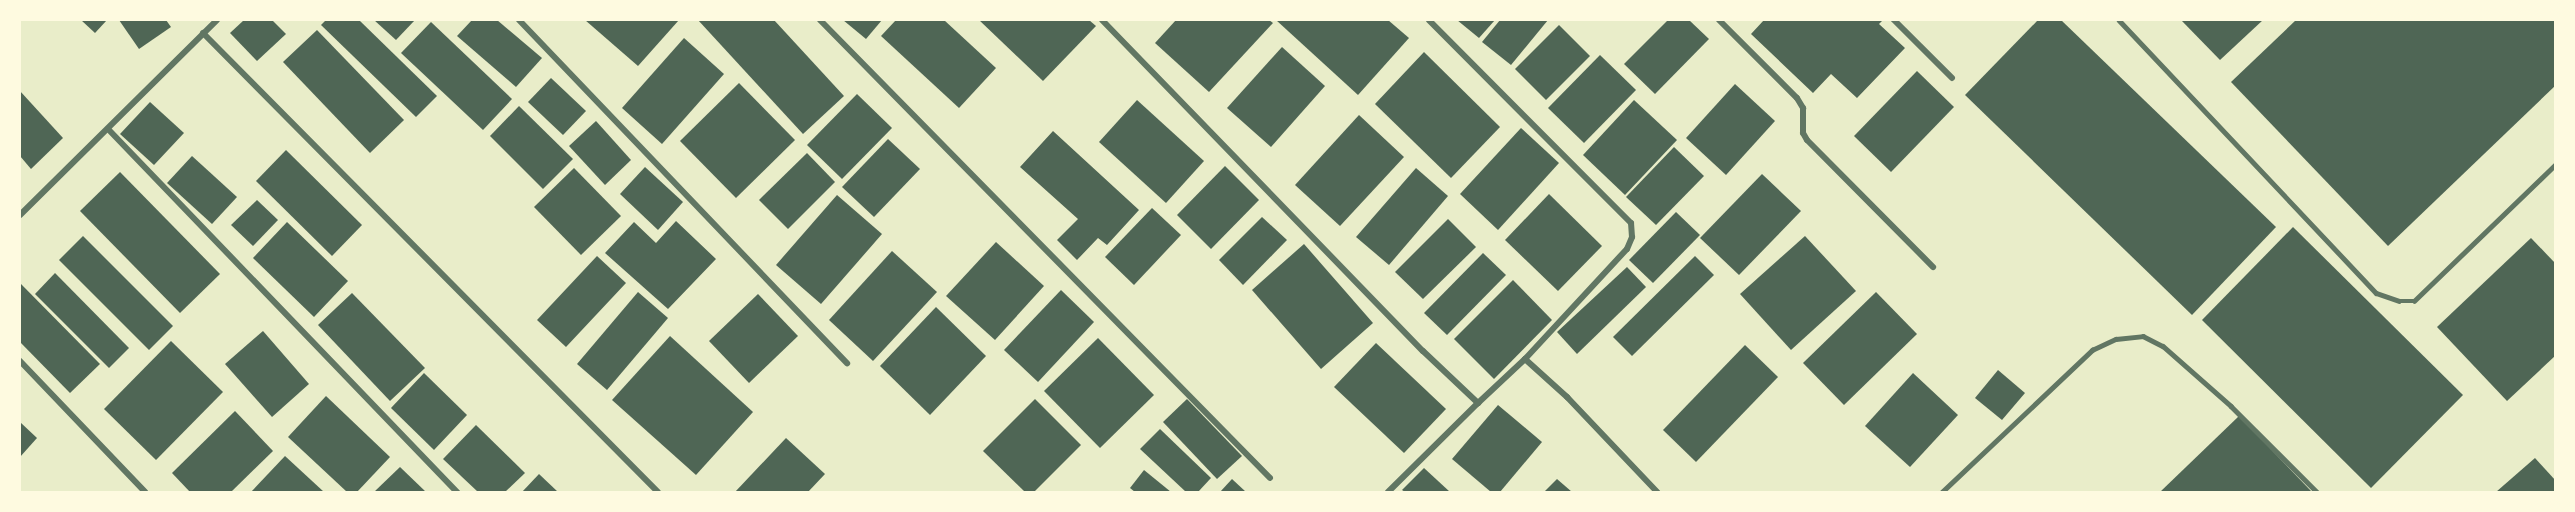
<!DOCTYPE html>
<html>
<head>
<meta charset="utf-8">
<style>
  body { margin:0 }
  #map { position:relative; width:2575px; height:512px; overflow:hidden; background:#e9edc9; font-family:"Titillium Web",sans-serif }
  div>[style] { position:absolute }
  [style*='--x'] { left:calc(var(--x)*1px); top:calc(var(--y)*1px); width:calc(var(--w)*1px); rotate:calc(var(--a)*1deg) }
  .building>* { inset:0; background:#4f6655 }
  .service>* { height:4.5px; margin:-2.25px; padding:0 2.25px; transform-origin:2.25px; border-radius:2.25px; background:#617663 }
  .minor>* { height:6px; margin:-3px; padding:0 3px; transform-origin:3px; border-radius:3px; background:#617663 }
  span { translate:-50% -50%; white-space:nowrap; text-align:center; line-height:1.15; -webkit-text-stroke:6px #fefae0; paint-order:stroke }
  .frame { position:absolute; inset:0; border:21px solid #fefae0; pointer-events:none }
</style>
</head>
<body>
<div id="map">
  <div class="building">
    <i style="clip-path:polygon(81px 20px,107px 20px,95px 33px)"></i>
    <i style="clip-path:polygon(119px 20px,166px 20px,171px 27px,139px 49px)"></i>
    <i style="clip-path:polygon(244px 20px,272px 20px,286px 34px,257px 61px,230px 33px)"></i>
    <i style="clip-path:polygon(326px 20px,359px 20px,437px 96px,416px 117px,321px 25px)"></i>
    <i style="clip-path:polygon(374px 20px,415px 20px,396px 40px)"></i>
    <i style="clip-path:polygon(472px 20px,497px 20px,542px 58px,516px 87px,457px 36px)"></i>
    <i style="clip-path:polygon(585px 20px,679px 20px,638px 66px)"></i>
    <i style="clip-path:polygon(698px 20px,774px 20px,844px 96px,803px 134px)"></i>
    <i style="clip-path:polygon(843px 20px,882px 20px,866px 39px)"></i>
    <i style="clip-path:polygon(896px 20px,944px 20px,996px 68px,959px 108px,881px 36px)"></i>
    <i style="clip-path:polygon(979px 20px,1089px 20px,1096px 26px,1043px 81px)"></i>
    <i style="clip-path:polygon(1176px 20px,1269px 20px,1273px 23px,1209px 92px,1155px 43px)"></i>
    <i style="clip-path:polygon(1276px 20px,1388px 20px,1409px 38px,1358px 95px)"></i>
    <i style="clip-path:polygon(1457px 20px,1495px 20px,1479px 38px)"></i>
    <i style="clip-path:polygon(1500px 20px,1548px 20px,1511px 65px,1482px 42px)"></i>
    <i style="clip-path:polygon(1668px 20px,1689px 20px,1709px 39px,1655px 94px,1624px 64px)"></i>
    <i style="clip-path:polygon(1764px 20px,1883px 20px,1879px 24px,1905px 48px,1857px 98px,1831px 74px,1813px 93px,1751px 34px)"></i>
    <i style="clip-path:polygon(2038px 20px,2061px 20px,2276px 227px,2192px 315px,1965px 95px)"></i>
    <i style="clip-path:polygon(2181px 20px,2263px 20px,2220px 60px)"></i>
    <i style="clip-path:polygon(2296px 20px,2556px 20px,2556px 85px,2388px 246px,2231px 82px)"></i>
    <i style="clip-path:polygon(431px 22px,512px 99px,483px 130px,401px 53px)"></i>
    <i style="clip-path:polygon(1559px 25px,1590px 56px,1546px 100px,1515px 69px)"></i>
    <i style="clip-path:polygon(317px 30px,404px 120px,370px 153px,283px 62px)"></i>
    <i style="clip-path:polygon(684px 38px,724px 74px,662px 144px,622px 108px)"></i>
    <i style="clip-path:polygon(1282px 47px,1325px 86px,1271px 147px,1227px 108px)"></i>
    <i style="clip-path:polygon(1424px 52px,1500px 127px,1451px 178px,1375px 104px)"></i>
    <i style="clip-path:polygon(1600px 55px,1636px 90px,1584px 143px,1548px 108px)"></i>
    <i style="clip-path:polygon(1917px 71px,1954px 107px,1891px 172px,1854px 136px)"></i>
    <i style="clip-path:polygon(551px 78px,586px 111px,563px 135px,528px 102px)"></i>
    <i style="clip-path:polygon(739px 83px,795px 140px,736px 198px,680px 141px)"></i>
    <i style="clip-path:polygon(1735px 84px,1775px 121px,1726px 175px,1686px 138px)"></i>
    <i style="clip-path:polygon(20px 91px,63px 138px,31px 169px,20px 156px)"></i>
    <i style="clip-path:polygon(857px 94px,892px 128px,842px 179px,807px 145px)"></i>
    <i style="clip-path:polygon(1137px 100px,1204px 161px,1166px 203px,1099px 142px)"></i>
    <i style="clip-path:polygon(1634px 100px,1677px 140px,1625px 195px,1583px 155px)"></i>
    <i style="clip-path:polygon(150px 102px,184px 133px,154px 165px,120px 134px)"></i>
    <i style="clip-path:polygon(519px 106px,573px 159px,543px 189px,490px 136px)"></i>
    <i style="clip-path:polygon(1359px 115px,1404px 157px,1340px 226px,1295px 185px)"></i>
    <i style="clip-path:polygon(596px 121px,631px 160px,605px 185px,569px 146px)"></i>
    <i style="clip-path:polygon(1521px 128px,1559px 163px,1498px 230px,1460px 194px)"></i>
    <i style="clip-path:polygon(1053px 131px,1139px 210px,1107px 245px,1098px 238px,1077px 260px,1057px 240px,1078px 219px,1020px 167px)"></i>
    <i style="clip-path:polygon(888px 139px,920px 169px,874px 217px,842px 187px)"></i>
    <i style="clip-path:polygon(1674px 147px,1704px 176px,1656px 225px,1626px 197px)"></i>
    <i style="clip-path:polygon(286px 150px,362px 225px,332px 256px,256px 181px)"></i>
    <i style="clip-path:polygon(807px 153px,835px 182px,788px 229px,759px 200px)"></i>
    <i style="clip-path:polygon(192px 156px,237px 197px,212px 224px,167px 183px)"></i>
    <i style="clip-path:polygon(1225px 166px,1259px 200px,1211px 249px,1177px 215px)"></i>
    <i style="clip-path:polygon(645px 167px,683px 202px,658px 230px,620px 194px)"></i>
    <i style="clip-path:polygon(574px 168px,621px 216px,581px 255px,534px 207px)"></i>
    <i style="clip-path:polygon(1416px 168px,1448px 196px,1389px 265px,1356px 237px)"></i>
    <i style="clip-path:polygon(120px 172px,220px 274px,180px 313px,80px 211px)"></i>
    <i style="clip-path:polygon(1762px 174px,1801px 211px,1739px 275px,1700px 238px)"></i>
    <i style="clip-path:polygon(1549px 194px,1602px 246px,1558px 291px,1505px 240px)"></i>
    <i style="clip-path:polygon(837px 195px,882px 234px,821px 304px,776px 265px)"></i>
    <i style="clip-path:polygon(257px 200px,278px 220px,253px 246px,231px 225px)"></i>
    <i style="clip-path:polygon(1152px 208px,1181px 235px,1134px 285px,1105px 257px)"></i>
    <i style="clip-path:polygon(1676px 212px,1700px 235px,1653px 283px,1629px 260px)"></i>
    <i style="clip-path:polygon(1262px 217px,1287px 240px,1243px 285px,1219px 260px)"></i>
    <i style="clip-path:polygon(1448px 219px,1476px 247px,1423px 299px,1395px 272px)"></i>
    <i style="clip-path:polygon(676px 221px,716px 259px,668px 309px,605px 253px,634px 222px,656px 243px)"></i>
    <i style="clip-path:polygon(287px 222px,348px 281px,314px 317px,253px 258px)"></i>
    <i style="clip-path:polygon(2293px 227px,2463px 395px,2371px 488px,2202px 320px)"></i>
    <i style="clip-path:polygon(83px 236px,173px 326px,149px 350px,59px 260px)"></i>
    <i style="clip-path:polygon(1805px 236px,1856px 291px,1791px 350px,1740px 294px)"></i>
    <i style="clip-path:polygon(2531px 238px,2556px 264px,2556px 355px,2507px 401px,2437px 327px)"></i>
    <i style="clip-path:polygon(996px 242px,1044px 286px,995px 340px,946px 296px)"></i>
    <i style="clip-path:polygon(1304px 244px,1373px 323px,1321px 369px,1252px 290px)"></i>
    <i style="clip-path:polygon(892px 251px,937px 292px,873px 361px,829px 320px)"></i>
    <i style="clip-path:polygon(1483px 253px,1506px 275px,1447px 335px,1424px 313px)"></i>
    <i style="clip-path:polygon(597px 256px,626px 283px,566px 347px,537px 320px)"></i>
    <i style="clip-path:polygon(1695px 256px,1714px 275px,1632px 356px,1613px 337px)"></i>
    <i style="clip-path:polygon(1627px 267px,1646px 287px,1577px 354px,1557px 332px)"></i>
    <i style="clip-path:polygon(55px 273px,129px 348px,109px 368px,35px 294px)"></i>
    <i style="clip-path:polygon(1513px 280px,1552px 320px,1494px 379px,1454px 339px)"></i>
    <i style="clip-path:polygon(20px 283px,100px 364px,70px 393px,20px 342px)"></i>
    <i style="clip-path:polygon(1061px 290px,1094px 322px,1038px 382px,1004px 350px)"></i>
    <i style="clip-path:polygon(638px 292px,668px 318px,607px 390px,577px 364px)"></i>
    <i style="clip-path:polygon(1876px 292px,1917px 334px,1844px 405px,1803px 363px)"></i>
    <i style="clip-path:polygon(352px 293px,425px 368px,390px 401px,318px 325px)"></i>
    <i style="clip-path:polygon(758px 294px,798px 336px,749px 383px,709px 341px)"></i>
    <i style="clip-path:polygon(936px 307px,986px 356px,930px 415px,880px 366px)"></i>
    <i style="clip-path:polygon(263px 331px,309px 384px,272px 417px,225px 364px)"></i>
    <i style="clip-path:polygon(670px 336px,753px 412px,696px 475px,612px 400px)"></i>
    <i style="clip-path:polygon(1098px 338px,1154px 395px,1100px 448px,1044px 391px)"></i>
    <i style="clip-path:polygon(171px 341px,223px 392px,156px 460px,104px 409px)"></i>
    <i style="clip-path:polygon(1376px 343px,1446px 409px,1404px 453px,1334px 387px)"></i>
    <i style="clip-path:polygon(1745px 345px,1778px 377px,1696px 462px,1663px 430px)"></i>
    <i style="clip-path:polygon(1998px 370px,2025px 393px,2002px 420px,1975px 398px)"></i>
    <i style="clip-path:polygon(424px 373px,467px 415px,434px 450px,391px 408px)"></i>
    <i style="clip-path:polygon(1913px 373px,1958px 415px,1910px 467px,1865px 426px)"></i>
    <i style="clip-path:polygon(326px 396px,390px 457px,357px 492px,347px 492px,288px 437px)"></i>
    <i style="clip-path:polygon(1035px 399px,1081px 445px,1034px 492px,1025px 492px,983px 451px)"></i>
    <i style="clip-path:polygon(1187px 399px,1242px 456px,1217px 479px,1163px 422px)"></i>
    <i style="clip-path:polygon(1498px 405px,1542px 442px,1500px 492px,1491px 492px,1452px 459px)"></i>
    <i style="clip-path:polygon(235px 411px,273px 451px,231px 492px,190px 492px,172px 473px)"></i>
    <i style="clip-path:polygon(2239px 416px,2312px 492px,2160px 492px)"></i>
    <i style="clip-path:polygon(20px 422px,37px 438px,20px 457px)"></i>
    <i style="clip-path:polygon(476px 425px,525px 473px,505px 492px,478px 492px,443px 459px)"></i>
    <i style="clip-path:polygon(1160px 429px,1211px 478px,1198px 492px,1186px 492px,1140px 449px)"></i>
    <i style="clip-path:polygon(786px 438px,825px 474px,808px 492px,735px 492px)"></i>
    <i style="clip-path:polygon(285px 456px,324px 492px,251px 492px)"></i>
    <i style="clip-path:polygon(2535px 458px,2556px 481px,2556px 492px,2496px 492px)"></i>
    <i style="clip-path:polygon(400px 467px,426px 492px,374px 492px)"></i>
    <i style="clip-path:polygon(1424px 468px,1450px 492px,1405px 492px,1402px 490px)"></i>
    <i style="clip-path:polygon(1144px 470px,1171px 492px,1135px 492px,1130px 488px)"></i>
    <i style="clip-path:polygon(539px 474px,558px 492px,522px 492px)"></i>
    <i style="clip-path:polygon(1232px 479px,1246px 492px,1220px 492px)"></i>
    <i style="clip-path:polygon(1557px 479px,1572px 492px,1544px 492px)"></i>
  </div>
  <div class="service">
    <i style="--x:2119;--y:20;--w:375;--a:46.7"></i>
    <i style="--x:2376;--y:293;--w:24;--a:19"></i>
    <i style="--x:2399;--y:301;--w:15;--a:0"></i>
    <i style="--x:2414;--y:301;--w:197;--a:-44"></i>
    <i style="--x:1942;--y:492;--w:207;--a:-43.4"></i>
    <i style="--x:2092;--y:350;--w:26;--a:-25"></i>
    <i style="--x:2116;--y:339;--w:27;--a:-6"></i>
    <i style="--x:2143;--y:336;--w:22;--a:27"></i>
    <i style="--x:2163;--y:346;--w:91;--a:41.4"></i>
    <i style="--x:2231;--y:406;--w:122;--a:45"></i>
  </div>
  <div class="minor">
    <i style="--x:519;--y:20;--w:475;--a:46.3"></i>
    <i style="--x:820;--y:20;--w:642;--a:45.5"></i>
    <i style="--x:1102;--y:20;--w:461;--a:45.9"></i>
    <i style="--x:1423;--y:351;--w:76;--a:43.4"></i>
    <i style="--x:1478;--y:403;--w:64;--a:-43.1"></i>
    <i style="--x:1525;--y:359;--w:150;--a:-47.2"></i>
    <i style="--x:1627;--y:249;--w:13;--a:-67"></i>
    <i style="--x:1632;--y:237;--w:14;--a:-94"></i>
    <i style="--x:1631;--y:223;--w:286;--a:-134.9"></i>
    <i style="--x:1719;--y:20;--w:110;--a:45"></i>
    <i style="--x:1797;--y:98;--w:12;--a:59"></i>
    <i style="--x:1803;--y:108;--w:25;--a:90"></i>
    <i style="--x:1803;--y:133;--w:8;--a:60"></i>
    <i style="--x:1807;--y:140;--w:179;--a:45.2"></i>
    <i style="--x:1894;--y:20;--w:82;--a:45"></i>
    <i style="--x:203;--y:33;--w:646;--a:45.25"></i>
    <i style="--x:108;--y:129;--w:504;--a:46.13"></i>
    <i style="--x:20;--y:215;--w:277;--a:-44.7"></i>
    <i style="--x:1525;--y:359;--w:57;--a:42.1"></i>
    <i style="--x:1567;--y:397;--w:131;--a:46.5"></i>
    <i style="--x:20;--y:361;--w:181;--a:46.3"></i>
    <i style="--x:1388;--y:492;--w:127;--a:-44.7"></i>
  </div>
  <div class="frame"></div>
</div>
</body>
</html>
